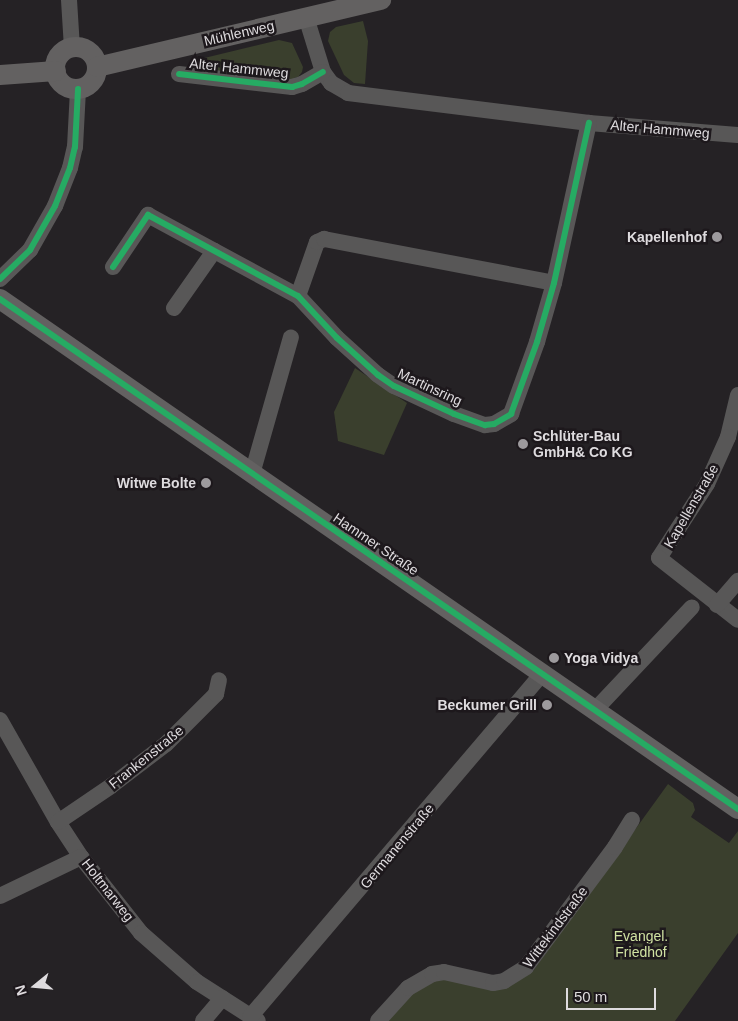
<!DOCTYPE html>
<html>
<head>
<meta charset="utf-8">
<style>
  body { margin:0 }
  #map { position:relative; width:738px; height:1021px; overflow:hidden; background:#252225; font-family:Helvetica,sans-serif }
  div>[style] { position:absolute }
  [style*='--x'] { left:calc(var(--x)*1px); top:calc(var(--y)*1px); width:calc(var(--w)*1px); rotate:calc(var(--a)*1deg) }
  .green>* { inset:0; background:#3a3f2d }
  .minor>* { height:16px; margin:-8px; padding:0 8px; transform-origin:8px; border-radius:8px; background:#585757 }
  .major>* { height:20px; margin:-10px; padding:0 10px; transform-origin:10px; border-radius:10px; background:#636161 }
  .major>.ring { margin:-10px; padding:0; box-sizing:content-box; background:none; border:20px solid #636161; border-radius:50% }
  .cycleway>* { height:6px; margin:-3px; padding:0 3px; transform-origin:3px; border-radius:3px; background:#26ab63 }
  .dots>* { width:14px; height:14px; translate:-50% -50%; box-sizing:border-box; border:2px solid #1d181c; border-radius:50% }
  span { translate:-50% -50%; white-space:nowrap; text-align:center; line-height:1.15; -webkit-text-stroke:5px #1d181c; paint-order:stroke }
  .street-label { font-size:14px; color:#dedbde }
  .poi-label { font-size:14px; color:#dedbde; font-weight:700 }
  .right { translate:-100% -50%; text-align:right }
  .left { translate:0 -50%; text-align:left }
  .park-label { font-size:14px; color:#d0e2a2 }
  .north { position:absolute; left:10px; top:961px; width:50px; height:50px; -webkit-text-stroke:4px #1d181c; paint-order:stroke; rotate:253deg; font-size:14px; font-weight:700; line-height:20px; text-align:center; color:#dedbde }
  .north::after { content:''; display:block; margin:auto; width:18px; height:22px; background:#dedbde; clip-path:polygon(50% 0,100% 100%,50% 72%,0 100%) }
  .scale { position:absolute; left:566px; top:988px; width:90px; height:22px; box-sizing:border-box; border:2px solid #dedbde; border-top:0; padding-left:6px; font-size:15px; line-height:18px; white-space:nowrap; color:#dedbde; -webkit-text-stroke:4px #1d181c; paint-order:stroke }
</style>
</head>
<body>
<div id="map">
  <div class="green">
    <i style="clip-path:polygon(363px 21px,368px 41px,365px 84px,354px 83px,344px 75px,328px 41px,330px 32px,336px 27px)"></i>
    <i style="clip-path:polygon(279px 40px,292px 43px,303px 67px,302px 72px,298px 77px,294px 78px,294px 81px,201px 69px,197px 64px,196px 60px)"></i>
    <i style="clip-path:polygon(355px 368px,407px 403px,384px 455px,338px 441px,334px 412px)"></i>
    <i style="clip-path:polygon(668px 784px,693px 803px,695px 810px,691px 817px,729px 843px,738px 831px,738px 933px,675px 1021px,387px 1021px,424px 981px,437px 978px,510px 983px,533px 971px)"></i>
  </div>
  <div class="minor">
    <i style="--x:69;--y:0;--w:48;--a:86.4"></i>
    <i style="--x:306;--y:17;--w:58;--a:72.8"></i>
    <i style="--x:323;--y:72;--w:14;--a:54"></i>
    <i style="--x:331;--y:83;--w:20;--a:30"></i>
    <i style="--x:348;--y:93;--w:243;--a:7.1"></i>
    <i style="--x:589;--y:123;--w:149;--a:4.6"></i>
    <i style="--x:179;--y:74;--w:114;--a:6.6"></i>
    <i style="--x:292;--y:87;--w:10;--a:-17"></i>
    <i style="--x:302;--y:84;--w:24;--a:-30"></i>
    <i style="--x:113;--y:267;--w:63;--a:-56.1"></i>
    <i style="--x:148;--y:215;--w:170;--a:28.4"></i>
    <i style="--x:298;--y:296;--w:57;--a:47.1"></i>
    <i style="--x:337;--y:338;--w:55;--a:42.1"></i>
    <i style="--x:378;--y:375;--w:19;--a:35"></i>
    <i style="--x:394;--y:386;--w:66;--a:25"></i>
    <i style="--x:454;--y:414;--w:33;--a:20"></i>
    <i style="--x:485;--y:425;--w:9;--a:-6"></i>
    <i style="--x:494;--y:424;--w:20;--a:-30"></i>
    <i style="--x:511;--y:414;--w:77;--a:-70.1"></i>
    <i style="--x:537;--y:342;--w:61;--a:-73.9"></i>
    <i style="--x:554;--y:283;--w:164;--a:-77.7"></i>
    <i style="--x:0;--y:279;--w:42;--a:-44"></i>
    <i style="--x:30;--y:250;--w:51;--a:-60.4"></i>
    <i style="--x:55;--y:206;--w:41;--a:-68.5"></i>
    <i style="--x:70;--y:168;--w:22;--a:-77"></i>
    <i style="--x:75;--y:147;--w:58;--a:-87"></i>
    <i style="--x:298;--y:296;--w:57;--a:-70.6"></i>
    <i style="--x:317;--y:242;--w:8;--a:-23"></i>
    <i style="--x:324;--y:239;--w:234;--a:10.8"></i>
    <i style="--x:174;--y:308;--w:70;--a:-54.9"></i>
    <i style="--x:738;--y:395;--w:43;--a:103.4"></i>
    <i style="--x:728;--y:437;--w:51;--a:114.1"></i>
    <i style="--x:707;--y:484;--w:88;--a:123"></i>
    <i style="--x:659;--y:558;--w:100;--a:38.1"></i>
    <i style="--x:252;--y:474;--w:142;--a:-74.1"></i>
    <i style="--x:717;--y:605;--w:32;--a:-49"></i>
    <i style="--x:595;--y:710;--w:141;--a:-46.7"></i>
    <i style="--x:0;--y:720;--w:117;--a:60.4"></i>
    <i style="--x:58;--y:822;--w:42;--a:56.7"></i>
    <i style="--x:81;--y:857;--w:97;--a:51.7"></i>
    <i style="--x:141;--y:933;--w:74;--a:41.2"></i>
    <i style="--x:197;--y:982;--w:72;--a:32.6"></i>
    <i style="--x:58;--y:822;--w:64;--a:-34.2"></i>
    <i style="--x:111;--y:786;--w:69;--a:-37.4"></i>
    <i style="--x:166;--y:744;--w:71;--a:-45"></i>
    <i style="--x:216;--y:694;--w:14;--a:-78"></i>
    <i style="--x:0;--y:896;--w:90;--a:-25.7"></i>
    <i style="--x:250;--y:1017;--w:452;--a:-49.6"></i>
    <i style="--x:203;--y:1021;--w:30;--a:-50"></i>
    <i style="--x:378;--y:1021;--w:45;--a:-47.7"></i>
    <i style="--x:408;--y:988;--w:28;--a:-30"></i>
    <i style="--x:432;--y:974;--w:12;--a:-9"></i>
    <i style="--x:444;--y:972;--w:50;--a:12.7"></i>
    <i style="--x:493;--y:983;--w:11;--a:-10"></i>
    <i style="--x:504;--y:981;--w:26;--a:-32"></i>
    <i style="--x:526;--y:967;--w:149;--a:-53.4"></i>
    <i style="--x:615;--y:847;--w:32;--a:-58"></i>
  </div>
  <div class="major">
    <i class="ring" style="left:55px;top:47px;width:22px;height:22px"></i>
    <i style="--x:97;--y:67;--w:292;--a:-13.3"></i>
    <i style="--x:0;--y:75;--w:56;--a:-4.1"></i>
    <i style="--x:0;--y:299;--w:897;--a:34.65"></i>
  </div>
  <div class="cycleway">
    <i style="--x:179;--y:74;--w:114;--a:6.6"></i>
    <i style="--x:292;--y:87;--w:10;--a:-17"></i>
    <i style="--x:302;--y:84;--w:24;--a:-30"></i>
    <i style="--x:113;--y:267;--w:63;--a:-56.1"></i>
    <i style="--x:148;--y:215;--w:170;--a:28.4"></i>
    <i style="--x:298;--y:296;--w:57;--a:47.1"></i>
    <i style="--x:337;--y:338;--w:55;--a:42.1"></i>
    <i style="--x:378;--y:375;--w:19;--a:35"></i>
    <i style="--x:394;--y:386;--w:66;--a:25"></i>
    <i style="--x:454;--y:414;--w:33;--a:20"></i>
    <i style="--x:485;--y:425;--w:9;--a:-6"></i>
    <i style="--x:494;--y:424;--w:20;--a:-30"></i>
    <i style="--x:511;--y:414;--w:77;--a:-70.1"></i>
    <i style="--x:537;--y:342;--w:61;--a:-73.9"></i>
    <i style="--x:554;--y:283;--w:164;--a:-77.7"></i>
    <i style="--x:0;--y:279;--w:42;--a:-44"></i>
    <i style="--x:30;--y:250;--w:51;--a:-60.4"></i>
    <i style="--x:55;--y:206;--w:41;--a:-68.5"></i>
    <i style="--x:70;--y:168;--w:22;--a:-77"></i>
    <i style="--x:75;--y:147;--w:58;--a:-87"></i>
    <i style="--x:0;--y:299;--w:897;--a:34.65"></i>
  </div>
  <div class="dots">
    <i style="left:717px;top:237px;background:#9d9a9d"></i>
    <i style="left:523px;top:444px;background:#9d9a9d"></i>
    <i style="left:206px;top:483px;background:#9d9a9d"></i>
    <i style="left:554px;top:658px;background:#9d9a9d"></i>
    <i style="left:547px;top:705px;background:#9d9a9d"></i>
  </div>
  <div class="street-label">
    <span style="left:239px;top:33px;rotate:-13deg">Mühlenweg</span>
    <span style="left:239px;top:68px;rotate:6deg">Alter Hammweg</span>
    <span style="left:660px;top:129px;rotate:5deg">Alter Hammweg</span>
    <span style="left:430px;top:387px;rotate:25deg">Martinsring</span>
    <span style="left:691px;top:506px;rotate:-60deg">Kapellenstraße</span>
    <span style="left:376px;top:544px;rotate:34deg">Hammer Straße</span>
    <span style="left:146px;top:757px;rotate:-39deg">Frankenstraße</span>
    <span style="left:397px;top:846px;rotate:-50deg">Germanenstraße</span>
    <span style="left:108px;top:890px;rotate:52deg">Holtmarweg</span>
    <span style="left:555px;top:927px;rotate:-53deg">Wittekindstraße</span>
  </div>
  <div class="poi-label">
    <span class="right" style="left:707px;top:237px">Kapellenhof</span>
    <span class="left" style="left:533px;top:444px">Schlüter-Bau<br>GmbH&amp; Co KG</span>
    <span class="right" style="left:196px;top:483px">Witwe Bolte</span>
    <span class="left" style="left:564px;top:658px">Yoga Vidya</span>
    <span class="right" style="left:537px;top:705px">Beckumer Grill</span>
  </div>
  <div class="park-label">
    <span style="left:641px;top:944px">Evangel.<br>Friedhof</span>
  </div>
  <div class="north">N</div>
  <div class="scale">50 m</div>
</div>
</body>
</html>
